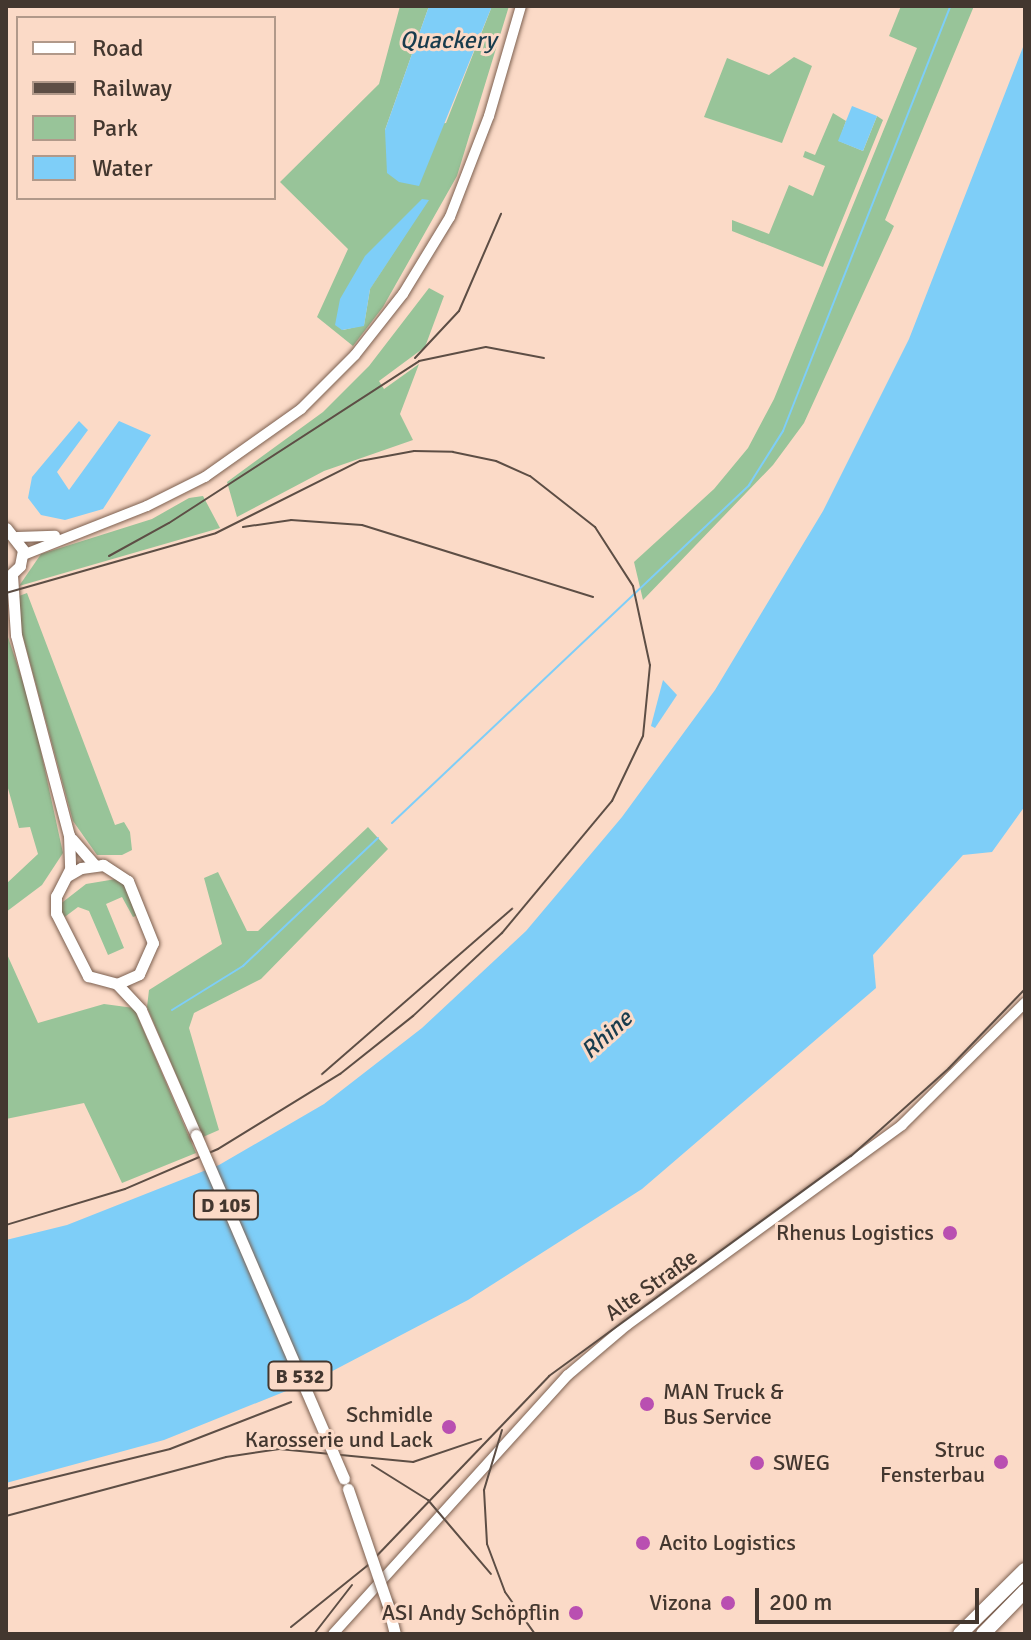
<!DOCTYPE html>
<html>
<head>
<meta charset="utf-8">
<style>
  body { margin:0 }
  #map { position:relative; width:1031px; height:1640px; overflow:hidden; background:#fbdac7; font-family:Signika,sans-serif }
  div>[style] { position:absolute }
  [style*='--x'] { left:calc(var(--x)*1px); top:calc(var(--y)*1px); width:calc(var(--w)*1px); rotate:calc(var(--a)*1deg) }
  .green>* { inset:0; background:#98c499 }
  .water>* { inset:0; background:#7ecef8 }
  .stream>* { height:2px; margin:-1px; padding:0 1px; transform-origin:1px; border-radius:1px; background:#7ecef8 }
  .roads { filter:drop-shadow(0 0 2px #7c6050) drop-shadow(0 0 2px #7c6050) }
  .secondary>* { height:10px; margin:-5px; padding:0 5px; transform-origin:5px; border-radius:5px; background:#fff }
  .primary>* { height:11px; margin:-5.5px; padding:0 5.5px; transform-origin:5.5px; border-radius:5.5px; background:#fff }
  .highway>* { height:14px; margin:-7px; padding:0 7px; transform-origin:7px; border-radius:7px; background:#fff }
  .rail>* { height:2px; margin:-1px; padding:0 1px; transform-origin:1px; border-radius:1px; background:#5d4e45 }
  .bridges { filter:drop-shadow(0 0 2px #7c6050) drop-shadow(0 0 2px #7c6050) }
  .primary-bridge>* { height:11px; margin:-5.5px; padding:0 5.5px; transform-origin:5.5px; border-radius:5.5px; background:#fff }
  .dots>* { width:22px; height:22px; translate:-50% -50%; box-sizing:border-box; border:4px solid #fbdac7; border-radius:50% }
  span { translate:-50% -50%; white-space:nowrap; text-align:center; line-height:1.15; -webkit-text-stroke:6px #fbdac7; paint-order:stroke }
  .shield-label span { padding:2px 6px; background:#fbdac7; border:2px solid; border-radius:6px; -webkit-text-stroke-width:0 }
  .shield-label { font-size:20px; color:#43372f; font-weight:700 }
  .poi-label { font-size:22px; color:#43372f }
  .right { translate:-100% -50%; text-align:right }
  .left { translate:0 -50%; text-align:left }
  .street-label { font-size:22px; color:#43372f }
  .water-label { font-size:24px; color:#183c4d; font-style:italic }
  .frame { position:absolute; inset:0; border:8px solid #43372f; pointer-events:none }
  .legend { position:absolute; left:16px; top:16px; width:260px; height:184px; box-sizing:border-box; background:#fbdac7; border:2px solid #b1998a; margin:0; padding:10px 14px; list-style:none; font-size:24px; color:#43372f }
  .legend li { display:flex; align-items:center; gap:16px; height:40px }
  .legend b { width:40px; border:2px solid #b1998a }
  .scale { position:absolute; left:755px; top:1588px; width:224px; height:36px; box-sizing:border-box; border:4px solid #43372f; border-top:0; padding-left:10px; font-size:24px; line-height:28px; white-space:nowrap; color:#43372f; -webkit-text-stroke:6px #fbdac7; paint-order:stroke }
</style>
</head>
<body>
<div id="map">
  <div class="green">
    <i style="clip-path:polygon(evenodd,400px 6px,429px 6px,385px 130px,446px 123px,492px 6px,509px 6px,457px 176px,383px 307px,353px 346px,317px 317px,348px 249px,280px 182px,379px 84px,400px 6px,428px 200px,370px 289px,364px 325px,343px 330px,428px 200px)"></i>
    <i style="clip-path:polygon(901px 6px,974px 6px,885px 220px,894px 226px,804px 423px,773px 465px,643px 600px,634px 562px,714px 489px,748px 448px,774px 399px,917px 48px,889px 36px)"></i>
    <i style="clip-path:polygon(794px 57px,812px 66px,782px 143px,704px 117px,727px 58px,769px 75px)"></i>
    <i style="clip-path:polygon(833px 113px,846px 121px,839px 141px,863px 151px,877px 116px,883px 120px,823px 267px,732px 231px,732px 220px,769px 234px,789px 185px,813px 196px,825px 166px,803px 157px,805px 151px,815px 155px)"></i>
    <i style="clip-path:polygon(429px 288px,444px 296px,425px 347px,379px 381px,384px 389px,419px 364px,400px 414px,413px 440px,324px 471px,237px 517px,227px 482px,323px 412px,369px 366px)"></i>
    <i style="clip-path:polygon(203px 496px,220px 528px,19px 586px,41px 554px,152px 519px,189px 498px)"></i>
    <i style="clip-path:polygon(27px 593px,115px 825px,124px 822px,130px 832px,132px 850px,122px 855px,97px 855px,73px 821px,22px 633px,19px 596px)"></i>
    <i style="clip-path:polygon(6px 631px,31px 706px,63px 853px,42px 885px,6px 912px,6px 884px,38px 854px,30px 827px,19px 828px,6px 781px)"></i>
    <i style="clip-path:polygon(368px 827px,388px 849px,261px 979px,194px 1013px,189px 1028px,219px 1130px,203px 1137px,147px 1007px,149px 990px,222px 944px,204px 878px,218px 872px,247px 931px,258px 931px)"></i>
    <i style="clip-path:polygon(122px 878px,141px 914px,133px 917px,122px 897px,106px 904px,124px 948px,108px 955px,89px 911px,78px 907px,62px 919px,59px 905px,86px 884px)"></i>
    <i style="clip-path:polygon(6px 952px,38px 1023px,104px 1004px,134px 1008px,196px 1153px,122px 1183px,84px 1103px,6px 1119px)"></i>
  </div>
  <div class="water">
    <i style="clip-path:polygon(429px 6px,492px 6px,419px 186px,399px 182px,387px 173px,385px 130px)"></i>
    <i style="clip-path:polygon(1025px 42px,1025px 806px,992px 852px,963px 855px,873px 955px,876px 988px,642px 1189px,468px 1300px,321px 1377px,164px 1440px,6px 1483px,6px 1240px,67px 1225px,219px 1165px,324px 1104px,422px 1028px,526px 931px,622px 817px,715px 690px,823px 511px,909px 339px)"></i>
    <i style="clip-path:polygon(852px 106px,877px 116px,863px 151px,838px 141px)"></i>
    <i style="clip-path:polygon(422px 199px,429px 200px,370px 289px,364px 326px,342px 330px,335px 325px,340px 299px,365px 256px)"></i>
    <i style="clip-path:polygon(79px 421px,88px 430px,57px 472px,69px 490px,119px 421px,151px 435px,103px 509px,65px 520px,41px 515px,28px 498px,32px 477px)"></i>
    <i style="clip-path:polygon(663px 680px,677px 695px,655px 728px,651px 726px)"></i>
  </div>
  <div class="stream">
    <i style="--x:392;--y:823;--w:492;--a:-43.4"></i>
    <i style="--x:749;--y:485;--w:64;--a:-57.8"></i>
    <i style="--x:783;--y:431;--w:457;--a:-68.5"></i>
    <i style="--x:172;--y:1010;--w:84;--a:-31.8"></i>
    <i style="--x:243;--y:966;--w:186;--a:-43.5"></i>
  </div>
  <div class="roads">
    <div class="secondary">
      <i style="--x:17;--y:537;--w:38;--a:-2"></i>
      <i style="--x:23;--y:555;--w:133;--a:-21.6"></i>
      <i style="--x:147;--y:506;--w:65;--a:-26.6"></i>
      <i style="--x:205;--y:477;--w:118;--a:-35.3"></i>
      <i style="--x:301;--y:409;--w:76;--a:-45"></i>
      <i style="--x:355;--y:355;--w:78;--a:-51.8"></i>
      <i style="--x:403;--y:294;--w:90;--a:-58.6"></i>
      <i style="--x:450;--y:217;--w:108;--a:-68.9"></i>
      <i style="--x:489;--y:116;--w:115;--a:-73.8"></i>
      <i style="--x:333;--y:1634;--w:350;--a:-47.8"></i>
      <i style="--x:568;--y:1375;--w:77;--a:-40.3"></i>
      <i style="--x:627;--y:1325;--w:340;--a:-36"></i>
      <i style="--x:902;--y:1125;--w:173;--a:-44.8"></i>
    </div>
    <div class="primary">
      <i style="--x:6;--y:528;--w:28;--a:52"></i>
      <i style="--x:23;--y:550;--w:16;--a:101"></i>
      <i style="--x:20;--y:566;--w:18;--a:137"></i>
      <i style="--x:12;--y:575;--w:60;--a:86.2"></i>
      <i style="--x:16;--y:635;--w:207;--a:75.2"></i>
      <i style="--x:69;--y:835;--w:34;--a:88"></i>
      <i style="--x:70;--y:869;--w:30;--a:117"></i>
      <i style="--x:56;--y:896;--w:17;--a:90"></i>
      <i style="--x:56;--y:913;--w:71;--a:63.1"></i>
      <i style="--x:88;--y:976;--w:30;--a:15"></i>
      <i style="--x:117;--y:984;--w:24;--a:-24"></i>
      <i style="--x:139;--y:974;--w:34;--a:-66"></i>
      <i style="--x:153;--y:943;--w:67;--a:-112"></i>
      <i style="--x:128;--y:881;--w:30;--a:-147"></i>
      <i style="--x:103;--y:865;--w:22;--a:172"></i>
      <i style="--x:81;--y:868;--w:16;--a:150"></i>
      <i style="--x:72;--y:839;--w:35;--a:49"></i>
      <i style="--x:117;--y:984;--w:35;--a:47"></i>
      <i style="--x:141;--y:1010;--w:137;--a:66.3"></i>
      <i style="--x:388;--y:1606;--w:29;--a:76"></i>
    </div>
    <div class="highway">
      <i style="--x:960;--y:1634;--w:91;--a:-44.6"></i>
      <i style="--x:983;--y:1634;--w:60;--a:-45.7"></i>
    </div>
  </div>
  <div class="rail">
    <i style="--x:415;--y:358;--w:64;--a:-46.9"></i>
    <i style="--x:459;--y:311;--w:106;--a:-66.6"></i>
    <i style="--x:243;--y:527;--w:49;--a:-8.3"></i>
    <i style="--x:291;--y:520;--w:71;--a:4"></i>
    <i style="--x:362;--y:525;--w:242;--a:17.3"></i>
    <i style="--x:109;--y:556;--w:68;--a:-28.8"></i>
    <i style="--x:169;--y:523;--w:298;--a:-32.9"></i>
    <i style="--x:419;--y:361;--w:68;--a:-11.8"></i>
    <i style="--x:486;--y:347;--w:59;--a:10.7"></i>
    <i style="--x:6;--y:593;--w:218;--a:-15.9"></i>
    <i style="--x:216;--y:533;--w:161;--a:-26.6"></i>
    <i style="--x:360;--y:461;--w:55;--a:-10.5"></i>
    <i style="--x:414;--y:451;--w:39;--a:1"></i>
    <i style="--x:453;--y:452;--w:44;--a:11.8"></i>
    <i style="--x:496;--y:461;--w:37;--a:24"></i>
    <i style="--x:530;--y:476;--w:83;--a:38.1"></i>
    <i style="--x:595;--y:527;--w:70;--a:57.2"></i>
    <i style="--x:633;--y:586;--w:81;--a:77.9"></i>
    <i style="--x:650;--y:665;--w:71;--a:95.6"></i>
    <i style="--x:643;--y:736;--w:72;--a:115.5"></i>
    <i style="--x:612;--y:801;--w:172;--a:129.8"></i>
    <i style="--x:502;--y:933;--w:122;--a:137"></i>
    <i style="--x:413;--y:1016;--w:93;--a:141.5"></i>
    <i style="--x:340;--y:1074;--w:143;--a:148.4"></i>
    <i style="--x:218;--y:1149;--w:101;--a:156.7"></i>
    <i style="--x:125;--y:1189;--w:124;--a:163.2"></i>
    <i style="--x:322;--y:1074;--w:252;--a:-41"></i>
    <i style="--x:502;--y:1430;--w:63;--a:106.7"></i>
    <i style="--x:484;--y:1490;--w:54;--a:86.8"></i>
    <i style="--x:487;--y:1544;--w:51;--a:69.4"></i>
    <i style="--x:505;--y:1592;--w:52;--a:54.5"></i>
    <i style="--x:372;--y:1465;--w:66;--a:32"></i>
    <i style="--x:428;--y:1500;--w:97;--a:49.6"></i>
    <i style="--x:6;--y:1489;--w:169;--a:-13.7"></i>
    <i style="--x:170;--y:1449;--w:130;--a:-21.2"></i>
    <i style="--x:6;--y:1516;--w:228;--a:-15"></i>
    <i style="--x:226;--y:1457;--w:54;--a:-8.6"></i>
    <i style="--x:279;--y:1449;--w:135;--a:5.5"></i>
    <i style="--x:413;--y:1462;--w:72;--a:-18.7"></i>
    <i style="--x:291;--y:1627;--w:97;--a:-38.8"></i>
    <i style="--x:367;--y:1566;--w:263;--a:-46.2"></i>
    <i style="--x:549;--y:1376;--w:374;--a:-36.1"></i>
    <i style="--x:851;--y:1156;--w:132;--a:-41.9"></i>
    <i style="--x:949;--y:1068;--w:110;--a:-46.1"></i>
    <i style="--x:314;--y:1634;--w:62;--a:-52.2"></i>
  </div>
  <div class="bridges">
    <div class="primary-bridge">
      <i style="--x:196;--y:1135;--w:374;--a:66.7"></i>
      <i style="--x:348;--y:1489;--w:124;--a:71.1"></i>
    </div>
  </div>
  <div class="dots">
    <i style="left:950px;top:1233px;background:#b94fb1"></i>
    <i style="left:647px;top:1404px;background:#b94fb1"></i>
    <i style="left:449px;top:1427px;background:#b94fb1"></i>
    <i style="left:1001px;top:1462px;background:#b94fb1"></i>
    <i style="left:757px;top:1463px;background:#b94fb1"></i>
    <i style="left:643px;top:1543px;background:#b94fb1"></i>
    <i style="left:728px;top:1603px;background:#b94fb1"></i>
    <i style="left:576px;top:1613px;background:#b94fb1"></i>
  </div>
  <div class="shield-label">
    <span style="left:226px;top:1205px">D 105</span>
    <span style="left:300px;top:1376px">B 532</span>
  </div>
  <div class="poi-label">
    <span class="right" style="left:934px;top:1233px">Rhenus Logistics</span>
    <span class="left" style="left:663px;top:1404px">MAN Truck &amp;<br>Bus Service</span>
    <span class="right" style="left:433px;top:1427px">Schmidle<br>Karosserie und Lack</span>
    <span class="right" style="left:985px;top:1462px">Struc<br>Fensterbau</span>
    <span class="left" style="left:773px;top:1463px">SWEG</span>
    <span class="left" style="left:659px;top:1543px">Acito Logistics</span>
    <span class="right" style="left:712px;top:1603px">Vizona</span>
    <span class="right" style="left:560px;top:1613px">ASI Andy Schöpflin</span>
  </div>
  <div class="street-label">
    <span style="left:651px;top:1285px;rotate:-35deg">Alte Straße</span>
  </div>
  <div class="water-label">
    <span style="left:448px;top:41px">Quackery</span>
    <span style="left:607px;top:1035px;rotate:-42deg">Rhine</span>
  </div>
  <div class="frame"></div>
  <ul class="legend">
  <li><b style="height:10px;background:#fff"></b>Road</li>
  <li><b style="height:10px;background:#5d4e45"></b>Railway</li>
  <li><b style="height:22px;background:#98c499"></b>Park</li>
  <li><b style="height:22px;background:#7ecef8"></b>Water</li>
  </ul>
  <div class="scale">200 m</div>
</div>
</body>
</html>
